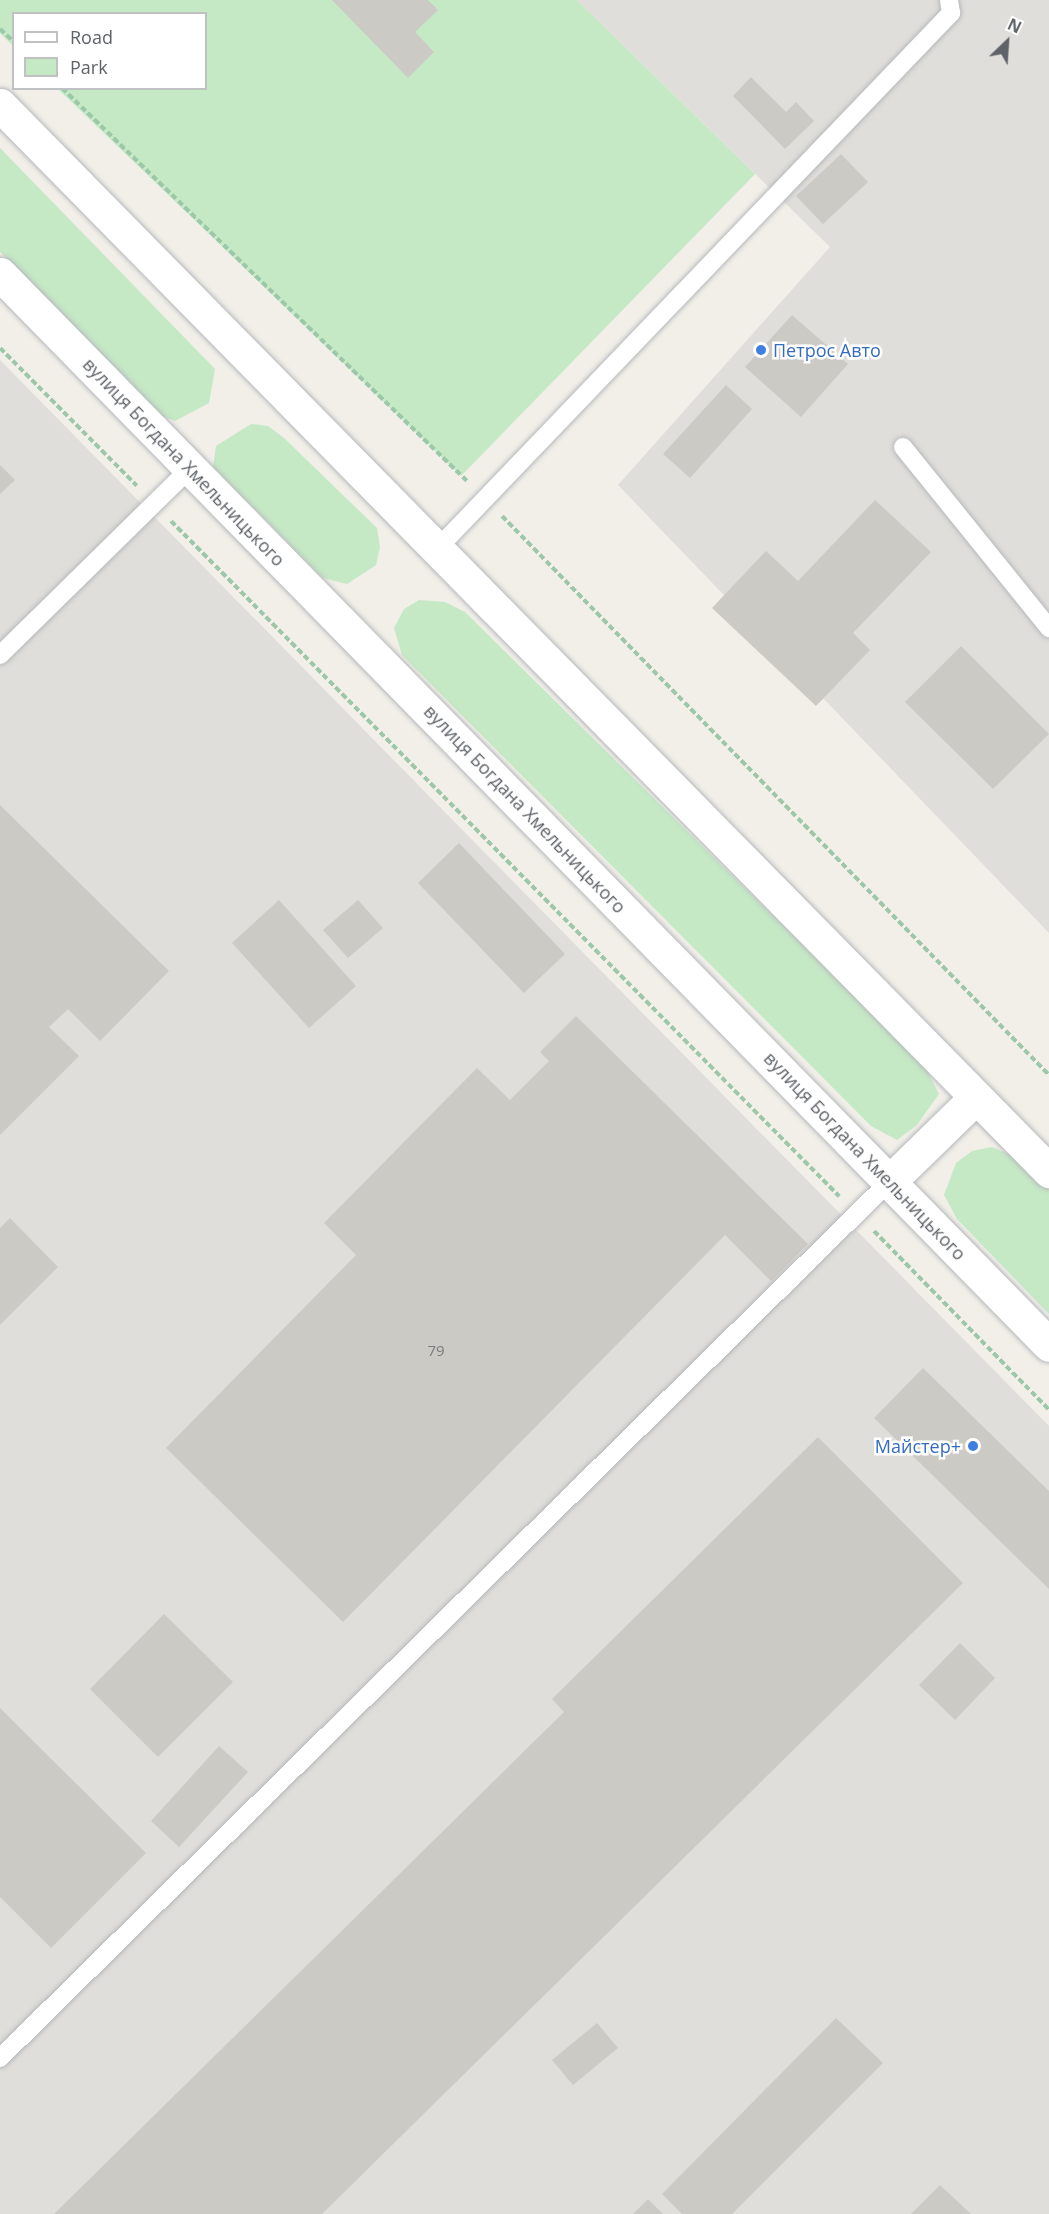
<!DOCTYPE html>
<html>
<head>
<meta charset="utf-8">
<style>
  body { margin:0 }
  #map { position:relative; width:1049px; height:2214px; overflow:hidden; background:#f1efe8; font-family:"Open Sans",sans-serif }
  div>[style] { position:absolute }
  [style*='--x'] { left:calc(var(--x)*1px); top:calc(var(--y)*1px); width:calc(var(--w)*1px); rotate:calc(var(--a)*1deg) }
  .industrial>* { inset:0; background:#e0deda }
  .green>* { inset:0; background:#c5e8c5 }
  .building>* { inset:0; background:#cccac5 }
  .path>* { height:4px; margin-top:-2px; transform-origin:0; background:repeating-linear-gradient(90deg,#9cc7a9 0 6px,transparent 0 9px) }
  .roads { filter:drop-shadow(0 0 2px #b5b8bc) drop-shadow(0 0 2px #b5b8bc) }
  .service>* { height:18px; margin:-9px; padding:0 9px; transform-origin:9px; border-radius:9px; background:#fff }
  .tertiary>* { height:33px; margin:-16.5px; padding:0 16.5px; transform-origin:16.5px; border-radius:16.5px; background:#fff }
  .dots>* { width:16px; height:16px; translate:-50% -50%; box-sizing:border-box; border:3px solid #fff; border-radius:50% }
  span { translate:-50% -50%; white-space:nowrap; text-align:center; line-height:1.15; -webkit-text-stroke:5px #fff; paint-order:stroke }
  .number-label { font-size:15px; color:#7a7d7f }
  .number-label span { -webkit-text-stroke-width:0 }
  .shop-label { font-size:18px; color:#366cbe }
  .left { translate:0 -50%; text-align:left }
  .right { translate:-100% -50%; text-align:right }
  .street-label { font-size:18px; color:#5f6368 }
  .legend { position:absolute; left:12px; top:12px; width:195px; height:78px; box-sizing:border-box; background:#fff; border:2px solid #bfc1c3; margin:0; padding:8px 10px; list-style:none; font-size:18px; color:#5f6368 }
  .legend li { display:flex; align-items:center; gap:12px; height:30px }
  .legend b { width:30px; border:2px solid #bfc1c3 }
  .north { position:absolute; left:977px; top:12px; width:60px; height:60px; -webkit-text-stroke:4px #fff; paint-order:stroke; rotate:25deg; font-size:16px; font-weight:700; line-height:24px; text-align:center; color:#5f6368 }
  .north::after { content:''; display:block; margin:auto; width:21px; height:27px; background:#5f6368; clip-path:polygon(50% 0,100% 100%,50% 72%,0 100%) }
</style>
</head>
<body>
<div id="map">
  <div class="industrial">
    <i style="clip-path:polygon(577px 0,1049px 0,1049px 933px,618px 485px,830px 247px)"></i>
    <i style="clip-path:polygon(0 360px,1049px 1426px,1049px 2214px,0 2214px)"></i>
  </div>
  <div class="green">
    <i style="clip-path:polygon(0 0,577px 0,755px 174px,461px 476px,58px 89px,206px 88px,206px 14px,14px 14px,13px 46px,0 33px)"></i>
    <i style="clip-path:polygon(0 148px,215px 369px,209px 403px,175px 421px,158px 414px,0 252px)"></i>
    <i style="clip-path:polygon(251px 424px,268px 426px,284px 438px,377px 528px,380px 547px,376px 565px,347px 584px,323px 578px,213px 467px,216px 446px)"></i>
    <i style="clip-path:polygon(419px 600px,445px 602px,465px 612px,924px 1065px,939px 1094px,917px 1125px,897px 1140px,871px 1126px,402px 655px,394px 628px,404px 609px)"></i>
    <i style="clip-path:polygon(992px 1147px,1018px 1158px,1049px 1190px,1049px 1314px,957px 1219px,944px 1195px,956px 1163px,972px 1151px)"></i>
  </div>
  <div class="building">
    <i style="clip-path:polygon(332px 0,428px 0,438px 10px,415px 32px,434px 52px,408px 78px)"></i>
    <i style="clip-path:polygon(751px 77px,786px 112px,796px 102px,814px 121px,785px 149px,733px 96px)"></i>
    <i style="clip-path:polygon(841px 154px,868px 182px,823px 224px,796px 196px)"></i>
    <i style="clip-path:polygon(792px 315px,848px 364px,801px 417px,745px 367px)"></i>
    <i style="clip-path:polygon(726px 385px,752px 409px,690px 478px,663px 454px)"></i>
    <i style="clip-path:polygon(0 465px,15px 480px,0 494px)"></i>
    <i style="clip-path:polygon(875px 500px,931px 552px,853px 633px,870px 650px,816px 706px,712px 608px,766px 551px,798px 581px)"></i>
    <i style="clip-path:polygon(961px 646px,1049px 734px,993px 789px,905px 702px)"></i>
    <i style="clip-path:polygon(0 805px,169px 971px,100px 1041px,68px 1009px,49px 1027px,79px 1056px,0 1135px)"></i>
    <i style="clip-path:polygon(459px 843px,565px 954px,524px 993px,418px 883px)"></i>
    <i style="clip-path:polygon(279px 900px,356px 986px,309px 1028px,232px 943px)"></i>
    <i style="clip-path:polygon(358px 900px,383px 928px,348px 958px,323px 930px)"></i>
    <i style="clip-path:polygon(576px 1016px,808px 1244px,771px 1281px,725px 1235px,343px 1622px,166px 1448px,356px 1255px,324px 1223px,477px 1068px,510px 1100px,549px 1061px,540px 1052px)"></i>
    <i style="clip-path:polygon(10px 1218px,58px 1267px,0 1325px,0 1228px)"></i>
    <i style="clip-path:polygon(923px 1368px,1049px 1491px,1049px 1589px,874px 1418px)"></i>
    <i style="clip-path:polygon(818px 1437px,963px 1583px,322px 2214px,54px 2214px,564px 1712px,552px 1699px)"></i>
    <i style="clip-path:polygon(164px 1614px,233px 1682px,158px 1757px,90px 1689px)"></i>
    <i style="clip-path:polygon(960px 1643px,995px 1678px,955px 1720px,919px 1685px)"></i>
    <i style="clip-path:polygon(0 1708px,146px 1853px,51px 1948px,0 1897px)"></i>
    <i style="clip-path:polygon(219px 1746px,248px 1772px,179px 1847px,151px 1821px)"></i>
    <i style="clip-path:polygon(836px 2018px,883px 2063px,732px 2214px,682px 2214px,662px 2194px)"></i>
    <i style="clip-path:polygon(597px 2023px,618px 2048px,573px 2085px,552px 2060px)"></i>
    <i style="clip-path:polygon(940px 2185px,971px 2214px,911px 2214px)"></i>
    <i style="clip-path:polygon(648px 2199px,663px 2214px,633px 2214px)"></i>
  </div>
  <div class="path">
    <i style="--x:0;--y:29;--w:19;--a:43"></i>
    <i style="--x:62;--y:88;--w:564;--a:44.14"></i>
    <i style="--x:0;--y:348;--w:194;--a:45.2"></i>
    <i style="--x:502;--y:516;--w:782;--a:45.62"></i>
    <i style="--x:171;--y:521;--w:950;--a:45.3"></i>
    <i style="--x:874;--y:1231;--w:250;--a:45.6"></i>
  </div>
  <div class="roads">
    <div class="service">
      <i style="--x:903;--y:447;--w:233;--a:51.1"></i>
      <i style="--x:437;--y:549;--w:743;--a:-46.2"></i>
      <i style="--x:951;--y:13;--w:13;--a:-99"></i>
      <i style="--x:0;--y:655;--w:267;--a:-44.5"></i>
      <i style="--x:0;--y:2058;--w:1249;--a:-44.58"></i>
    </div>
    <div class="tertiary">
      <i style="--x:0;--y:105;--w:1496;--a:45.46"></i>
      <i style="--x:0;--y:274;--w:1499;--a:45.59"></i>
      <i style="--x:890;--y:1181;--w:120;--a:-44.3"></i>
    </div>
  </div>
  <div class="dots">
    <i style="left:761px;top:350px;background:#3f7fe0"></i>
    <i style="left:973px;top:1446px;background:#3f7fe0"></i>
  </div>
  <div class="number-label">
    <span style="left:436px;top:1351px">79</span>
  </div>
  <div class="shop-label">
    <span class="left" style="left:773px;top:350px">Петрос Авто</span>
    <span class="right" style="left:961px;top:1446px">Майстер+</span>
  </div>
  <div class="street-label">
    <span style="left:184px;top:462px;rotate:46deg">вулиця Богдана Хмельницького</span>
    <span style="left:525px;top:809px;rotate:46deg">вулиця Богдана Хмельницького</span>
    <span style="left:865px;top:1156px;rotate:46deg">вулиця Богдана Хмельницького</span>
  </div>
  <ul class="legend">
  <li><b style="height:8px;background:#fff"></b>Road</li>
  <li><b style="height:16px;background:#c5e8c5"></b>Park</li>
  </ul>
  <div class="north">N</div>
</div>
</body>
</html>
